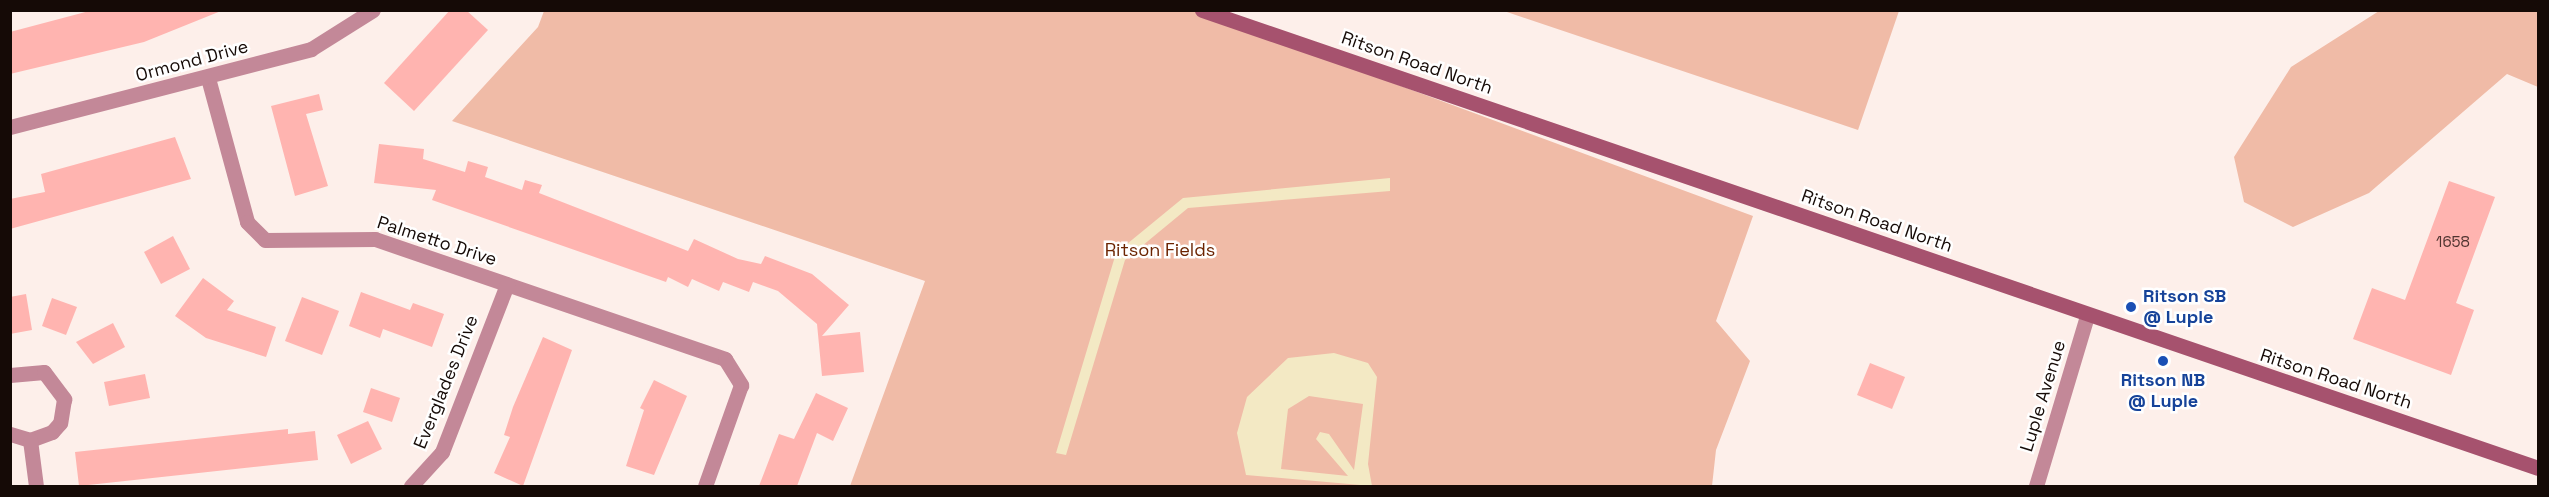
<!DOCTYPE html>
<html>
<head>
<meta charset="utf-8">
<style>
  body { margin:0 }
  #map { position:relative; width:2549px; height:497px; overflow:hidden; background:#fdefea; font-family:"Space Grotesk",sans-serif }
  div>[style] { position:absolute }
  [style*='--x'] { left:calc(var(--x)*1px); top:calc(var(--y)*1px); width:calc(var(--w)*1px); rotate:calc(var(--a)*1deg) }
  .green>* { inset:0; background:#f0bba7 }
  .sand>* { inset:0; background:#f3e9c4 }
  .building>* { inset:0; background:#ffb4b0 }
  .minor>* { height:15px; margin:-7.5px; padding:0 7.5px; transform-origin:7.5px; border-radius:7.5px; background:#c38898 }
  .secondary>* { height:15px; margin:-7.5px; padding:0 7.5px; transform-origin:7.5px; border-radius:7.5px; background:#a6526e }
  .dots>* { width:16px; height:16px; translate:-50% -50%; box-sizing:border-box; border:3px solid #fff; border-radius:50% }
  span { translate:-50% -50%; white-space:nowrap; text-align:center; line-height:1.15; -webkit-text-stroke:5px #fff; paint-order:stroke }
  .number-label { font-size:15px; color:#503430 }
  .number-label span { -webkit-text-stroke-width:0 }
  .street-label { font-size:18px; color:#150a06 }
  .park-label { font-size:18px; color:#6b2300 }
  .transit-label { font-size:18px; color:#164399; font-weight:700 }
  .left { translate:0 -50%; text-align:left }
  .frame { position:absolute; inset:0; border:12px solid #150a06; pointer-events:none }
</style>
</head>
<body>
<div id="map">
  <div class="green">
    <i style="clip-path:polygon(544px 11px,1198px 11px,1753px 216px,1716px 321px,1750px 361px,1716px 450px,1712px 486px,850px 486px,925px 281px,452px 121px,538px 27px)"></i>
    <i style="clip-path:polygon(1504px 11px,1899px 11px,1858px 130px)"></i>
    <i style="clip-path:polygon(2379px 11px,2538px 11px,2538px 87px,2507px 74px,2369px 193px,2293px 227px,2244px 202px,2234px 157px,2291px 67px)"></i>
  </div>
  <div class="sand">
    <i style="clip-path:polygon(1390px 178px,1390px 191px,1188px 208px,1125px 260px,1066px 455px,1056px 453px,1116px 253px,1183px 198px)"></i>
    <i style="clip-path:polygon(evenodd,1334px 353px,1368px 363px,1377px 377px,1368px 464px,1372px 486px,1246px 475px,1237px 433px,1247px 397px,1288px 358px,1334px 353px,1309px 396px,1363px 404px,1354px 470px,1329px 434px,1320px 432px,1316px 439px,1348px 476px,1281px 469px,1288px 409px,1309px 396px)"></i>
  </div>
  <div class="building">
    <i style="clip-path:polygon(93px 10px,221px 10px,221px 11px,144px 42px,10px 74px,10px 32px)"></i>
    <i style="clip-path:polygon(450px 10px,466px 10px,488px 30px,414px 111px,384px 83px)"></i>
    <i style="clip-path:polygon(319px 94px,323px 110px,306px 114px,328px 186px,295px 196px,271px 106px)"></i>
    <i style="clip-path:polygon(175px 137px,191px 179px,10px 229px,10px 199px,45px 192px,41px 174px)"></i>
    <i style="clip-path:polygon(379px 144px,424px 149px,423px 159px,465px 172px,468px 161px,488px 167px,485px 177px,522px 190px,525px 180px,542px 185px,539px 193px,688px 251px,694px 239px,738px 259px,761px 264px,765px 256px,812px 274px,849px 305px,822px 336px,860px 332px,864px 372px,822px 376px,817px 324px,778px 291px,753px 282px,749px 292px,723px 282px,719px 291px,692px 279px,688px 287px,668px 277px,666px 282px,432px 200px,436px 190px,374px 183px)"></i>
    <i style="clip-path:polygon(2449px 181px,2495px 197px,2456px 303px,2474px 310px,2451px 375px,2353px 339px,2372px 288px,2405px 300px)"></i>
    <i style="clip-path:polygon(173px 236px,190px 269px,161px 284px,144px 252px)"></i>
    <i style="clip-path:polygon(203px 278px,234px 301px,227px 310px,276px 327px,266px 357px,206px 338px,175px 316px)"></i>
    <i style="clip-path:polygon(361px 292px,410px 310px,413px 303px,444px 314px,432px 347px,383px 329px,380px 338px,349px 326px)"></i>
    <i style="clip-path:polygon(26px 294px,32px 330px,10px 334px,10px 297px)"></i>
    <i style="clip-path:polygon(302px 297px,339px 311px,322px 355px,285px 341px)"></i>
    <i style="clip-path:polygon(52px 298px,77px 307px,66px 335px,42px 326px)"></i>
    <i style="clip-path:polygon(113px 323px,125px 347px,93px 364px,76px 342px)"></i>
    <i style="clip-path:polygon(543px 337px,572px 350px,523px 486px,494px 473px,510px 437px,504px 435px,513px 407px)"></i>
    <i style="clip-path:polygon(1870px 363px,1905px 377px,1892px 409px,1857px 395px)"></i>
    <i style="clip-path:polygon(145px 374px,150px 398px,109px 406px,104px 382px)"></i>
    <i style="clip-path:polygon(654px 380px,687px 396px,654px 475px,626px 466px,644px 410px,640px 408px)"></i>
    <i style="clip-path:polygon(371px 388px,400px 398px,392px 422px,363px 412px)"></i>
    <i style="clip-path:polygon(816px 393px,848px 408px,833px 441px,817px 433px,797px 486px,759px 486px,779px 434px,794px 439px)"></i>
    <i style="clip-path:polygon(368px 421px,382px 449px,351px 464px,337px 435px)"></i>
    <i style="clip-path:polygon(288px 429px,288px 434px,315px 431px,318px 460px,79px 486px,75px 452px)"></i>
  </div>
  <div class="minor">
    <i style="--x:208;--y:78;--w:149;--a:74.8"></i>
    <i style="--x:247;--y:222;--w:25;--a:45"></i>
    <i style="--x:265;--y:240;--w:110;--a:-0.5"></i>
    <i style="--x:375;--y:239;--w:370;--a:18.9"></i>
    <i style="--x:725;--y:359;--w:31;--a:58"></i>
    <i style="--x:741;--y:385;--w:107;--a:109.6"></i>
    <i style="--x:10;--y:127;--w:311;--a:-14.5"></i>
    <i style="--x:311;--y:49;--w:73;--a:-32.2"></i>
    <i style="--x:10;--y:375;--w:34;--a:-5"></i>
    <i style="--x:44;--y:372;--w:34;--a:53"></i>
    <i style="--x:64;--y:399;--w:24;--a:99"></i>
    <i style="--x:60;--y:423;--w:12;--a:132"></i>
    <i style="--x:52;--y:432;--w:23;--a:160"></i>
    <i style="--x:30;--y:440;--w:21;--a:-163"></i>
    <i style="--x:30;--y:440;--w:46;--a:82.6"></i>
    <i style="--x:411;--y:486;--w:46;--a:-47.6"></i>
    <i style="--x:442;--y:452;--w:180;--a:-68.8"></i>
    <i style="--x:2036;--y:486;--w:177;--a:-73.3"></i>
  </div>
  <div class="secondary">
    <i style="--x:1202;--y:10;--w:1412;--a:18.92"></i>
  </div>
  <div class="dots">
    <i style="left:2131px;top:307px;background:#1a4fb4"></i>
    <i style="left:2163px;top:361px;background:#1a4fb4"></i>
  </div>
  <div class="number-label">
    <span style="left:2453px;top:242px">1658</span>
  </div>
  <div class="street-label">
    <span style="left:192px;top:61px;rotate:-15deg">Ormond Drive</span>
    <span style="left:1417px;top:63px;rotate:19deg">Ritson Road North</span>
    <span style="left:1877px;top:221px;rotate:19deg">Ritson Road North</span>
    <span style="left:437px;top:241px;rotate:18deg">Palmetto Drive</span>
    <span style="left:2336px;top:379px;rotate:18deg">Ritson Road North</span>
    <span style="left:446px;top:382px;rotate:-68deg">Everglades Drive</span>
    <span style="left:2043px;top:396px;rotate:-73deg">Luple Avenue</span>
  </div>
  <div class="park-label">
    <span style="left:1160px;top:250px">Ritson Fields</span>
  </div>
  <div class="transit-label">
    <span class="left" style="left:2143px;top:307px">Ritson SB<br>@ Luple</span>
    <span style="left:2163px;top:391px">Ritson NB<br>@ Luple</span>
  </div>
  <div class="frame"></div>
</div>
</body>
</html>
